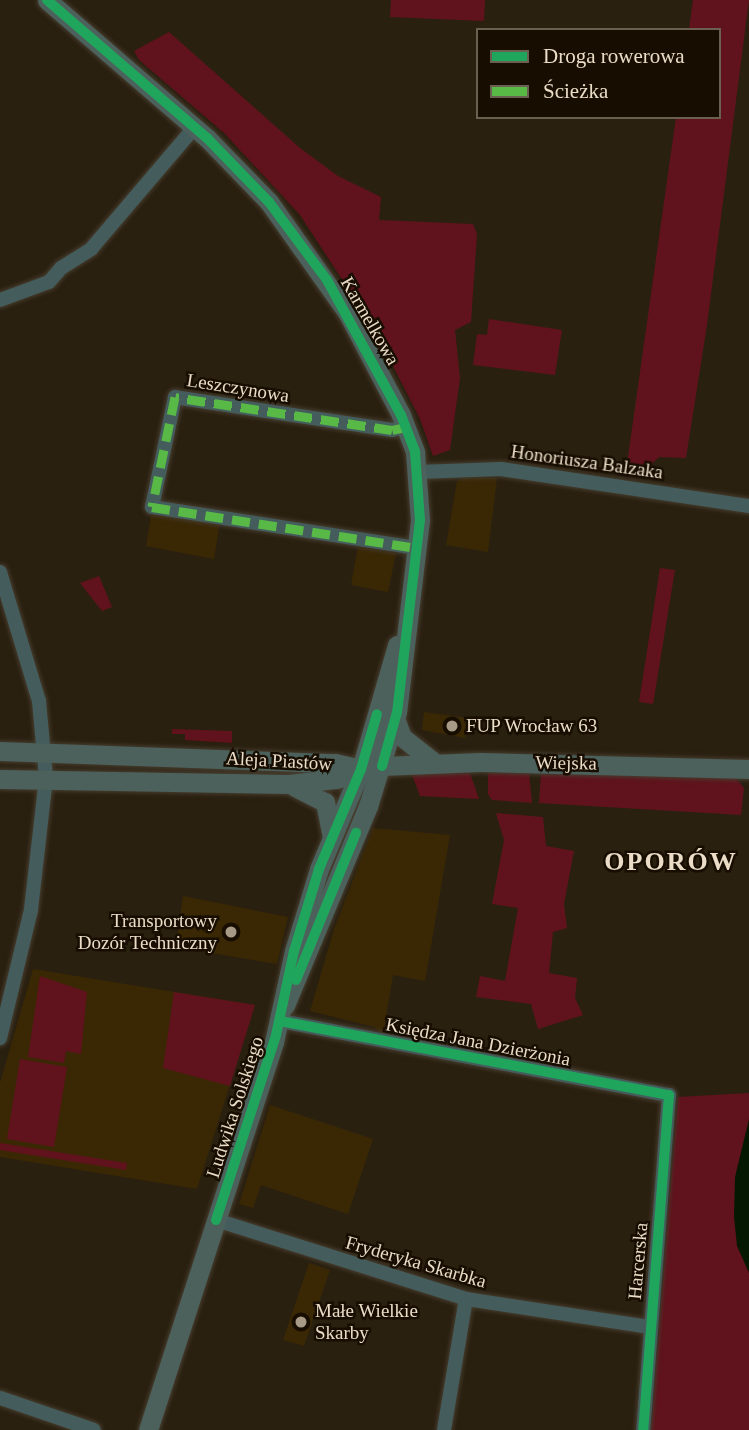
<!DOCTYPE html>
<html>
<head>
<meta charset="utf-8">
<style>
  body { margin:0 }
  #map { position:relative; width:749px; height:1430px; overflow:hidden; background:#2a2010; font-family:"Times New Roman",serif }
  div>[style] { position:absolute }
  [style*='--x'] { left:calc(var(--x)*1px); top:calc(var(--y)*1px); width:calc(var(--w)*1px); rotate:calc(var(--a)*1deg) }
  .built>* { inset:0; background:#3a2805 }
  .green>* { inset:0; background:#60131c }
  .water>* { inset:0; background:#051801 }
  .roads { filter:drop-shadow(0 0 2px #463d2f) drop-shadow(0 0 2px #463d2f) }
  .street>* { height:14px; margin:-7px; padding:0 7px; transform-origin:7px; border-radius:7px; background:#445d5c }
  .secondary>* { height:19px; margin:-9.5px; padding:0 9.5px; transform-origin:9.5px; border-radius:9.5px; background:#4c615c }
  .quiet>* { height:9px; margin-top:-4.5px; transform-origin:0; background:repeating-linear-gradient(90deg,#58b947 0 18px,transparent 0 27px) }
  .cycleway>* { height:10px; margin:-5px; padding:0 5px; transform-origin:5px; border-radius:5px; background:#20a55d }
  .dots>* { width:19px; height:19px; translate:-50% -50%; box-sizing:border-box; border:4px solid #170e01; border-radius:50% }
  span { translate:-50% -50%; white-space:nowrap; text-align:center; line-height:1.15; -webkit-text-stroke:5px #170e01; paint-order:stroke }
  .street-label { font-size:19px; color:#eadcc7 }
  .poi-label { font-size:19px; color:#eadcc7 }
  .left { translate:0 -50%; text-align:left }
  .right { translate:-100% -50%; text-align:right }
  .district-label { font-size:26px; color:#eadcc7; font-weight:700; letter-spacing:2px }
  .legend { position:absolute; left:476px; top:28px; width:245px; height:91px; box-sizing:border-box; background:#170e01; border:2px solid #6b6050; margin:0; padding:9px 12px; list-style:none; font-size:21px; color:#eadcc7 }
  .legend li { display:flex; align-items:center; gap:14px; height:35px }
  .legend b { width:35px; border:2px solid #6b6050 }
</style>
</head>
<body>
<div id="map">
  <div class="built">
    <i style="clip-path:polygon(466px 477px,497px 478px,488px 552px,446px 545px,457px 481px)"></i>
    <i style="clip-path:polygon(152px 510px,220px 522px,214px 559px,146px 546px)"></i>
    <i style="clip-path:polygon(358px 547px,396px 553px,388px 592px,351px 585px)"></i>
    <i style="clip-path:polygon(424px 712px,467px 718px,465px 738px,422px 730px)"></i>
    <i style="clip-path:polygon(373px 828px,450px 835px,425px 981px,393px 975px,383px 1035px,374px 1027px,310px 1011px,334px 929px)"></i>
    <i style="clip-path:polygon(183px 896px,288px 917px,277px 964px,176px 947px)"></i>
    <i style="clip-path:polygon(33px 969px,255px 1005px,197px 1189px,0 1157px,0 1083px)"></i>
    <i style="clip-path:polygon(270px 1105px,373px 1139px,348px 1214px,261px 1185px,253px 1208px,239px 1204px)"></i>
    <i style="clip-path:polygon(309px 1263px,330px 1270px,304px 1346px,283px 1340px)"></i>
  </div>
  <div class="green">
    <i style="clip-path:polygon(391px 0,485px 0,484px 21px,390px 17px)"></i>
    <i style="clip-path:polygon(693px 0,749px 0,707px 325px,686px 458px,659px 457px,642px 473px,626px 471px,676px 117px,719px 117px,719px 30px,689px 30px)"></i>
    <i style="clip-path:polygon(169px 32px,300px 148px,338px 176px,381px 197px,379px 220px,473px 224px,477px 234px,471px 322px,455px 330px,460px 378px,450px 450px,433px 456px,420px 419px,373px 327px,300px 215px,224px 133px,139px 60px,134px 51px)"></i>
    <i style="clip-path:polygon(489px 319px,562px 330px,555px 375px,473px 365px,477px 334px,487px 335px)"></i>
    <i style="clip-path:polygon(660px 568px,675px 570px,653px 704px,639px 702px)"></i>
    <i style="clip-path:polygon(99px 576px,112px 607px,102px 611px,80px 583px)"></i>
    <i style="clip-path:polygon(172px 729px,232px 731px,232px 743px,185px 740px,185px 734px,172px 734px)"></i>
    <i style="clip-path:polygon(411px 772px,470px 773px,479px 799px,420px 796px)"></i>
    <i style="clip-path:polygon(529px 772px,532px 803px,492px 800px,488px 794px,488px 773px)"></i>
    <i style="clip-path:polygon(541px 773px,735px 777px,744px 788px,741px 815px,539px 803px)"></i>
    <i style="clip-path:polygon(496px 813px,543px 817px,546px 846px,574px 851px,564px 904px,567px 928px,553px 932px,549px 973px,577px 978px,575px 998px,583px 1015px,538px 1029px,531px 1004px,476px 997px,480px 976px,505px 981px,518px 908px,492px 904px,504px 840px)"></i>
    <i style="clip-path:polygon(40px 976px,87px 992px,81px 1054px,66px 1051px,64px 1063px,28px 1057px)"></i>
    <i style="clip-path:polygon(174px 992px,255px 1005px,230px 1086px,163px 1068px)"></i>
    <i style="clip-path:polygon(20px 1059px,67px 1067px,54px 1147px,7px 1139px)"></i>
    <i style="clip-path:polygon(749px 1093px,749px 1430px,651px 1430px,678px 1097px)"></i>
    <i style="clip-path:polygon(0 1143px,127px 1163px,126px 1170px,0 1150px)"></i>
  </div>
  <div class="water">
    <i style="clip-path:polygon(749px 1119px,749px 1273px,737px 1246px,734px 1217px,735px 1177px)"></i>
  </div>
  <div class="roads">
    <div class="street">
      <i style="--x:0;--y:300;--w:52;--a:-20.2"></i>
      <i style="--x:49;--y:282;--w:18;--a:-49"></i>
      <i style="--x:61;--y:268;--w:36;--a:-32"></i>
      <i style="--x:91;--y:249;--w:160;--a:-49.6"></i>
      <i style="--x:406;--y:427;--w:14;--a:168"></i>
      <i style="--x:392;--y:430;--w:219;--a:-171.4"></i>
      <i style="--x:175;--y:397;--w:112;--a:101.8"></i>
      <i style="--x:152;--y:507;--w:268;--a:8.8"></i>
      <i style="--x:418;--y:472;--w:83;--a:-2.1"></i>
      <i style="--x:501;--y:469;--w:251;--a:8.5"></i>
      <i style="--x:0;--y:572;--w:135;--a:73.2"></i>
      <i style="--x:39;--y:701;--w:77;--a:84.8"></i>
      <i style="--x:46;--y:778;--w:133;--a:96.5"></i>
      <i style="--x:31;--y:910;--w:132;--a:103.6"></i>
      <i style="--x:280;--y:1021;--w:396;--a:10.8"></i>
      <i style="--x:669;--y:1095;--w:336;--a:94.4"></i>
      <i style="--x:216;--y:1220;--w:262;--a:17.5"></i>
      <i style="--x:466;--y:1299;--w:186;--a:8.7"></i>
      <i style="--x:0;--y:1398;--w:99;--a:18.8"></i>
      <i style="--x:444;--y:1430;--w:133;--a:-80.5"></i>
    </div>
    <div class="secondary">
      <i style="--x:47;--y:0;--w:211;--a:40.8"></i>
      <i style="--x:207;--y:138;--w:89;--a:45.9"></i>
      <i style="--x:269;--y:202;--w:135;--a:54.7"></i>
      <i style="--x:347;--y:312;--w:116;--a:62.3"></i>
      <i style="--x:401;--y:415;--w:40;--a:69"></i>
      <i style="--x:415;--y:452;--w:68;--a:85.8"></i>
      <i style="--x:420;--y:520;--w:193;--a:96.8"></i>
      <i style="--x:397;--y:712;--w:98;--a:107.1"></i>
      <i style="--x:368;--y:806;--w:216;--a:112.6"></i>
      <i style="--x:395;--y:718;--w:20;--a:70"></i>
      <i style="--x:402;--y:737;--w:42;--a:38.2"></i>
      <i style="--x:0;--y:751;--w:335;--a:2.1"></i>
      <i style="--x:335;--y:763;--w:27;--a:13"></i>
      <i style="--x:0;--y:779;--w:288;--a:1"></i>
      <i style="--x:288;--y:784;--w:48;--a:-5.9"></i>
      <i style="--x:336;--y:779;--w:48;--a:-15.8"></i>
      <i style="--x:382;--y:766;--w:98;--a:-2.3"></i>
      <i style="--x:480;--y:762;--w:269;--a:1.5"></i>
      <i style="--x:295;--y:787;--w:34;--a:27"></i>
      <i style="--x:325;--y:802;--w:33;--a:79"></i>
      <i style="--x:148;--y:1430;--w:408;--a:-72"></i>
      <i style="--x:274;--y:1042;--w:93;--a:-77.6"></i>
      <i style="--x:294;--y:951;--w:86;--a:-73"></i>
      <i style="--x:319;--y:869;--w:108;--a:-67.2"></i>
      <i style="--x:361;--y:769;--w:129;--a:-73.8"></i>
    </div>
  </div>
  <div class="quiet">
    <i style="--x:406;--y:427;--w:14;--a:168"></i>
    <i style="--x:392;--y:430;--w:219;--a:-171.4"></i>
    <i style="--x:175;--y:397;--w:112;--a:101.8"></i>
    <i style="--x:152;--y:507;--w:268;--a:8.8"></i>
  </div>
  <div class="cycleway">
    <i style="--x:47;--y:0;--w:211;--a:40.8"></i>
    <i style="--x:207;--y:138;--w:89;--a:45.9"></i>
    <i style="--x:269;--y:202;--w:97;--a:53.4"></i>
    <i style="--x:327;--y:280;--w:154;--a:61.3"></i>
    <i style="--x:401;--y:415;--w:40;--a:69"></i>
    <i style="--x:415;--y:452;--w:68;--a:85.8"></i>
    <i style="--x:420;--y:520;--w:193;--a:96.8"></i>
    <i style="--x:397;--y:712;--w:56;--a:105.5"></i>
    <i style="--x:296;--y:980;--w:159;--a:-67.8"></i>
    <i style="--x:280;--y:1021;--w:396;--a:10.8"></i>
    <i style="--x:669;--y:1095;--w:336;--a:94.4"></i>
    <i style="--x:216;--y:1220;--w:194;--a:-72"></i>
    <i style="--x:276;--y:1035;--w:86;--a:-77.9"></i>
    <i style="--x:294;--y:951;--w:86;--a:-73"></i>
    <i style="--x:319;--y:869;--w:108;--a:-67.2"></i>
    <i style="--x:361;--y:769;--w:57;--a:-73.8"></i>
  </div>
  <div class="dots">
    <i style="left:452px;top:726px;background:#a79a87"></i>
    <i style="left:231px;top:932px;background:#a79a87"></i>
    <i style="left:301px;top:1322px;background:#a79a87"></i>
  </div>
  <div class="street-label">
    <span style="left:370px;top:321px;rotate:60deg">Karmelkowa</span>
    <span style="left:238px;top:388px;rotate:9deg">Leszczynowa</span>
    <span style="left:587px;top:462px;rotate:8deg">Honoriusza Balzaka</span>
    <span style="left:279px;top:761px;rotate:3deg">Aleja Piastów</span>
    <span style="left:566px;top:763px;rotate:1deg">Wiejska</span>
    <span style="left:478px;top:1042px;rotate:11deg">Księdza Jana Dzierżonia</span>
    <span style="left:235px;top:1107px;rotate:-72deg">Ludwika Solskiego</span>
    <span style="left:638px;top:1261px;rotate:-85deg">Harcerska</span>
    <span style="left:416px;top:1262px;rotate:16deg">Fryderyka Skarbka</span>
  </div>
  <div class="poi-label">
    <span class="left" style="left:466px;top:726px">FUP Wrocław 63</span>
    <span class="right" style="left:217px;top:932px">Transportowy<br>Dozór Techniczny</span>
    <span class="left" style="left:315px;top:1322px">Małe Wielkie<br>Skarby</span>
  </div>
  <div class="district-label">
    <span style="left:671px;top:862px">OPORÓW</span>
  </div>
  <ul class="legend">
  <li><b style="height:9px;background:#20a55d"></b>Droga rowerowa</li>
  <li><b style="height:9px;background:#58b947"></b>Ścieżka</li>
  </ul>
</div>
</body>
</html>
